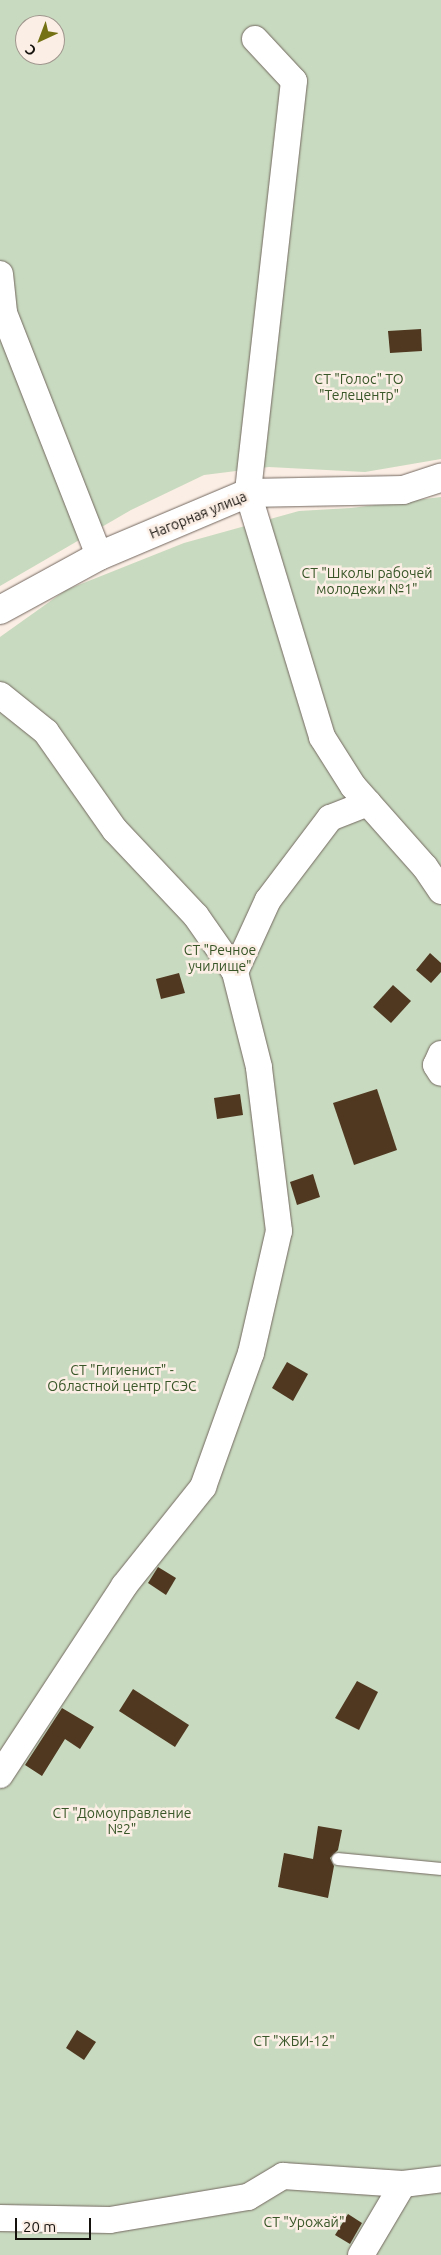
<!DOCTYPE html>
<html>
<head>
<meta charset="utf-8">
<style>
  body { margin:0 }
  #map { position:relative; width:441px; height:2255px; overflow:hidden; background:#fbeee4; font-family:Ubuntu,sans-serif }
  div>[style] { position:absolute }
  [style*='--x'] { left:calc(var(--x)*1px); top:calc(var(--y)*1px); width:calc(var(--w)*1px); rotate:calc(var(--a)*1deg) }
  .green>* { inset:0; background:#c8dabf }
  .building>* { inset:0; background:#4f3720 }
  .roads { filter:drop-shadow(0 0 1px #736860) drop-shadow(0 0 1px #736860) }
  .lane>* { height:12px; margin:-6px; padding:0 6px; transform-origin:6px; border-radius:6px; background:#fff }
  .street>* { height:26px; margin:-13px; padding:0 13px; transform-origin:13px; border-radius:13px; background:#fff }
  .secondary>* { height:28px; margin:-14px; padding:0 14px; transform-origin:14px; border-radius:14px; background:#fff }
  span { translate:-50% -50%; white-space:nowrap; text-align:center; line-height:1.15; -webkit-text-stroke:5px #fbeee4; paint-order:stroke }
  .park-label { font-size:14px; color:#385628 }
  .street-label { font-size:14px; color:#15110d }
  .north { position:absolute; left:15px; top:15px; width:50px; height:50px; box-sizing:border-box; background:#fbeee4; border:1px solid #9f968e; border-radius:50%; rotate:223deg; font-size:14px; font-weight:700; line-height:20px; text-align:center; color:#15110d }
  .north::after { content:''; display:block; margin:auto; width:18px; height:22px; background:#737114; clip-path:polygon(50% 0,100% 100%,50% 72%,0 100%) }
  .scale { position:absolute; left:15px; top:2218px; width:76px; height:22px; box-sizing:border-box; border:2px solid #15110d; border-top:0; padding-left:6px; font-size:15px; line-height:18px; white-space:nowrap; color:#15110d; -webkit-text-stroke:4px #fbeee4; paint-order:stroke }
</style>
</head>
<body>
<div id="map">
  <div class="green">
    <i style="clip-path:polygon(evenodd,0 0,441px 0,441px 459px,365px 472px,269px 467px,204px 475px,131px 510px,0 586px,0 0,25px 25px,55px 25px,55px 55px,25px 55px,25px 25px)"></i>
    <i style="clip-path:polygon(441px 497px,441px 2255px,0 2255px,0 637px,66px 590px,184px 543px,299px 511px,351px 508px)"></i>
  </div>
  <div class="building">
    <i style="clip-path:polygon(421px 329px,422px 351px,390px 353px,388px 331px)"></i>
    <i style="clip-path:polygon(430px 953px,441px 963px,441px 972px,431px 983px,416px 970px)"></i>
    <i style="clip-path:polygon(179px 973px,185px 993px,161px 999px,156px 979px)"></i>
    <i style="clip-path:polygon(393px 985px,411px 1001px,391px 1023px,373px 1007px)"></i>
    <i style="clip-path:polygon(377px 1089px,397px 1150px,354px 1165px,333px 1103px)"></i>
    <i style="clip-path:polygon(240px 1094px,243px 1115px,217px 1119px,214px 1098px)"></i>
    <i style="clip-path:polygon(313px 1174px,320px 1197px,297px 1205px,290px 1182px)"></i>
    <i style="clip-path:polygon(287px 1362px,308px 1374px,293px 1401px,272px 1388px)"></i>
    <i style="clip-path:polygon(158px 1567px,176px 1578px,166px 1595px,148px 1583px)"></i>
    <i style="clip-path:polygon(357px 1681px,378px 1692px,359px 1730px,335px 1718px)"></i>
    <i style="clip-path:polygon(133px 1689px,189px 1725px,175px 1747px,119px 1711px)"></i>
    <i style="clip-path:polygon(62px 1708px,94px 1727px,80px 1749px,65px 1739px,42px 1776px,25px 1765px)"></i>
    <i style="clip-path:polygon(318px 1826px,342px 1830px,338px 1850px,330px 1858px,334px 1866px,328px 1898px,278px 1887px,284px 1853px,313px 1859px)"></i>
    <i style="clip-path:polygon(77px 2030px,96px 2042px,84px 2060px,66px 2048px)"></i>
    <i style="clip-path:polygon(348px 2214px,362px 2223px,350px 2244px,335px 2235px)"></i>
  </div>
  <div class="roads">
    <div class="lane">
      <i style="--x:338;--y:1859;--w:103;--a:5.5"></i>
    </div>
    <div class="street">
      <i style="--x:255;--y:39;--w:57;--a:47.1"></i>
      <i style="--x:294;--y:81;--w:415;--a:96.4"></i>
      <i style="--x:248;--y:493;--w:255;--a:73.1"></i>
      <i style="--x:322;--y:737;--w:58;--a:57.7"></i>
      <i style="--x:353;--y:786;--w:108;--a:48.4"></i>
      <i style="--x:425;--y:867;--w:29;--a:56"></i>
      <i style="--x:0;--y:274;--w:39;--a:84"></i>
      <i style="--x:4;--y:313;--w:261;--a:68.6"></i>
      <i style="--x:0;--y:695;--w:59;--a:38.8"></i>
      <i style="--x:46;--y:732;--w:120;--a:54.9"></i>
      <i style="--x:115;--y:830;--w:118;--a:46.7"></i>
      <i style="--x:196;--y:916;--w:68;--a:55.1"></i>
      <i style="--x:441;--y:1054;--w:12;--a:114"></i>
      <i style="--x:436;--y:1065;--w:9;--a:58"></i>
      <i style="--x:0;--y:1775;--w:226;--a:-56.7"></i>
      <i style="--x:124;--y:1586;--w:127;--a:-51.4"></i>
      <i style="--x:203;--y:1487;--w:142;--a:-70.3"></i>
      <i style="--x:251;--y:1353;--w:125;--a:-77.1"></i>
      <i style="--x:279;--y:1231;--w:165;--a:-97"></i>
      <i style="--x:259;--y:1067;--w:98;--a:-104.2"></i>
      <i style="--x:235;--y:972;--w:79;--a:-65.4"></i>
      <i style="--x:268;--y:900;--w:103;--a:-52.9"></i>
      <i style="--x:330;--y:818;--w:41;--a:-21.5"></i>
      <i style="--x:0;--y:2218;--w:110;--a:1"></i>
      <i style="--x:110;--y:2220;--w:140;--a:-9.5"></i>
      <i style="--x:248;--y:2197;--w:41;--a:-31"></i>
      <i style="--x:283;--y:2176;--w:120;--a:3.8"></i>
      <i style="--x:361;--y:2255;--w:82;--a:-59.4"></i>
      <i style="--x:403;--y:2184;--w:38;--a:-7"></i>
    </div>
    <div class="secondary">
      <i style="--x:0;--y:610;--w:113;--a:-28.6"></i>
      <i style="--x:99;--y:556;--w:162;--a:-22.9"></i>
      <i style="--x:248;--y:493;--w:155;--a:-1.1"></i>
      <i style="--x:403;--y:490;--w:40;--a:-18"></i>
    </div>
  </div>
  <div class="park-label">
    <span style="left:359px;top:387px">СТ "Голос" ТО<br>"Телецентр"</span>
    <span style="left:367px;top:581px">СТ "Школы рабочей<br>молодежи №1"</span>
    <span style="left:220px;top:958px">СТ "Речное<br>училище"</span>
    <span style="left:122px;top:1378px">СТ "Гигиенист" -<br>Областной центр ГСЭС</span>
    <span style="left:122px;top:1821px">СТ "Домоуправление<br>№2"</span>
    <span style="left:294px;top:2041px">СТ "ЖБИ-12"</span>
    <span style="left:304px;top:2222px">СТ "Урожай"</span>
  </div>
  <div class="street-label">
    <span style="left:198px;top:515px;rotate:-22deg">Нагорная улица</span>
  </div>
  <div class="north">С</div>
  <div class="scale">20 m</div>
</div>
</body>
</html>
